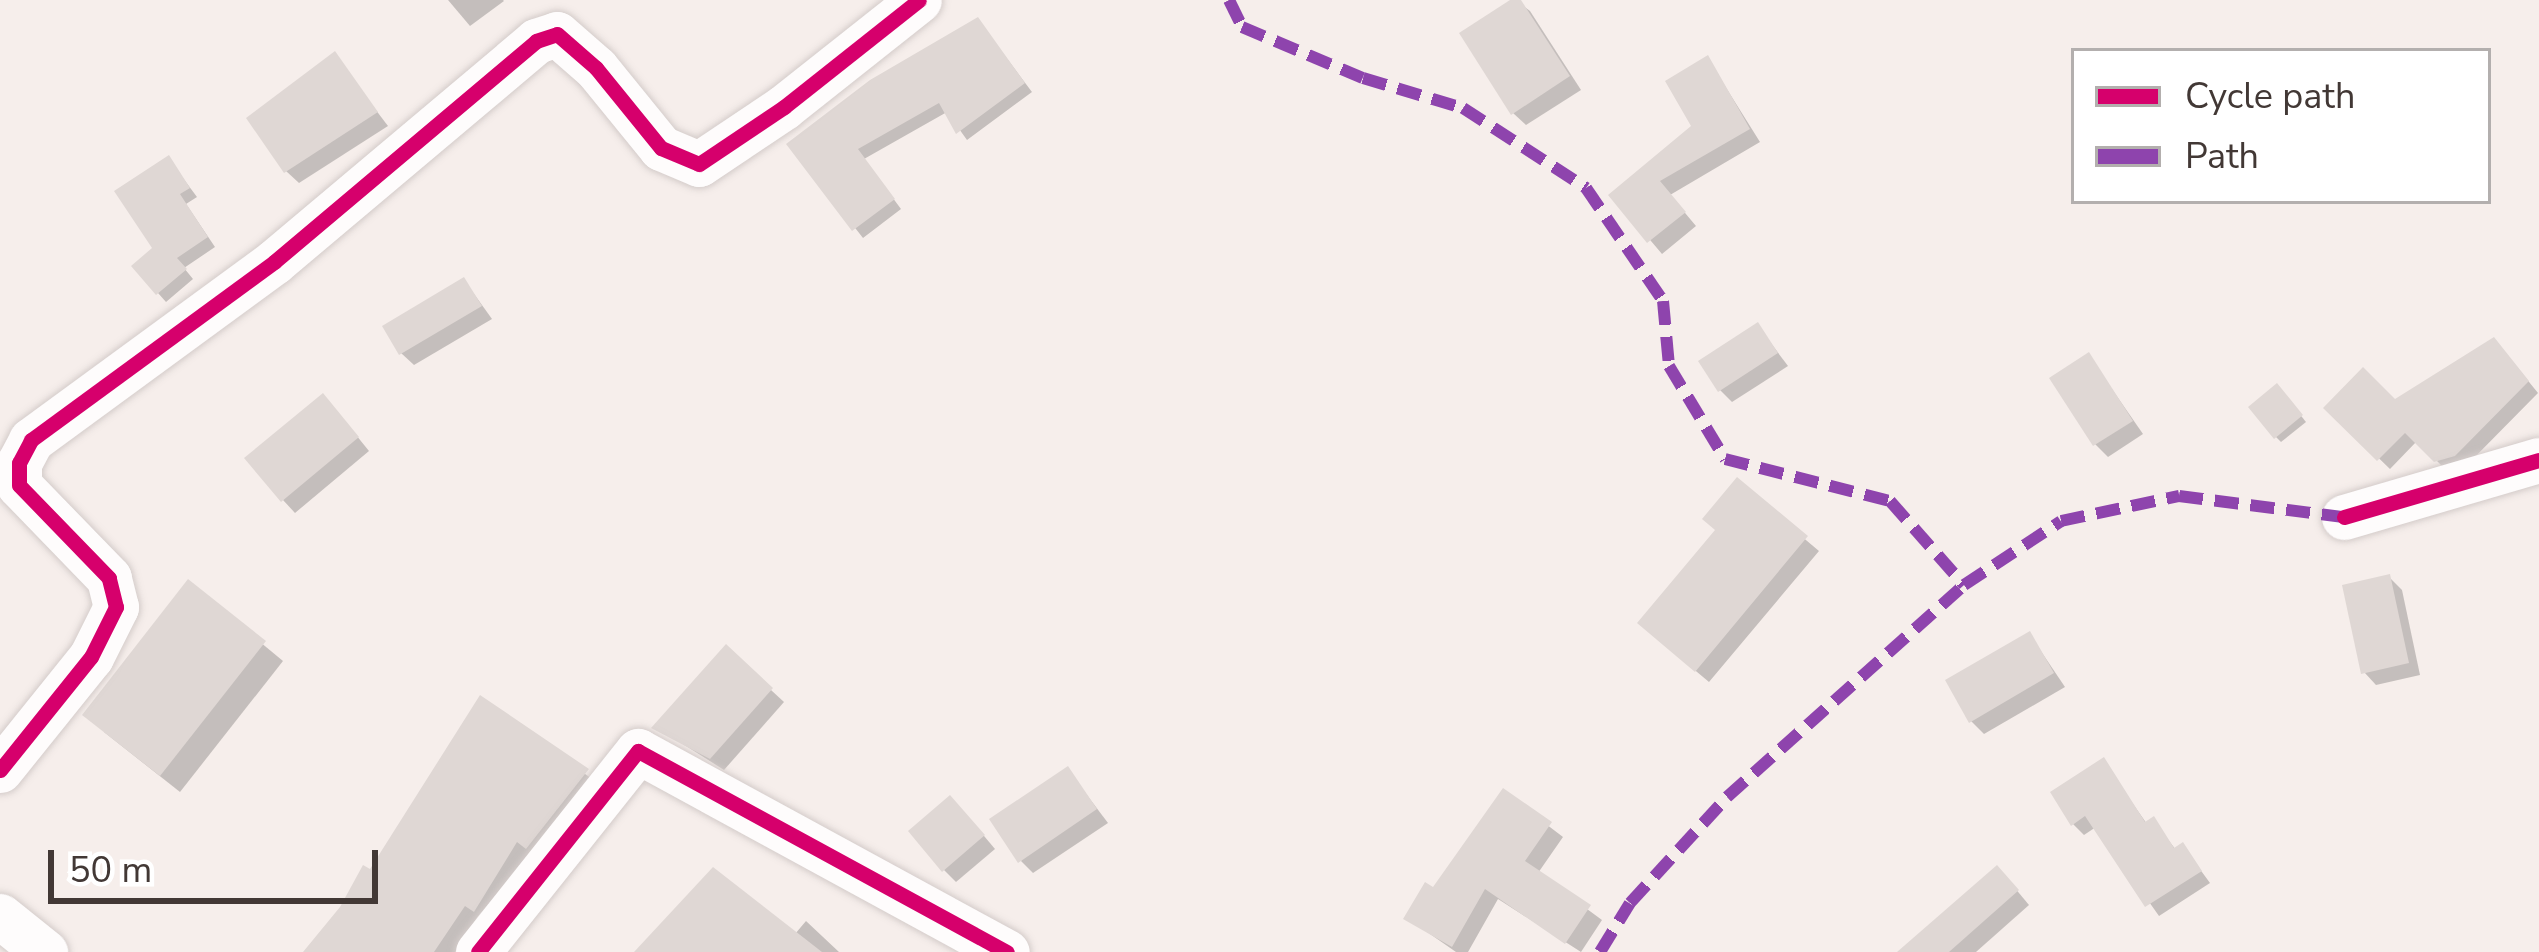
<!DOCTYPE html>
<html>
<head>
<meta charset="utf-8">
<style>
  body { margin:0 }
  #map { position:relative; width:2539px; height:952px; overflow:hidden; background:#f6eeeb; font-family:"Nunito Sans",sans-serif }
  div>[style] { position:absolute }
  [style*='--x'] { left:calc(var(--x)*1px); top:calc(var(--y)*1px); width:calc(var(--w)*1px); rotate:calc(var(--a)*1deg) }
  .shadow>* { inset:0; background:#0003 }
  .building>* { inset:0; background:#dfd7d4 }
  .roads { filter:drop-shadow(0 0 3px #d4ccca) drop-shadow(0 0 3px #d4ccca) }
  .minor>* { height:45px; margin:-22.5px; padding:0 22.5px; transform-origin:22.5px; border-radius:22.5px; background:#fefcfc }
  .quiet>* { height:12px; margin-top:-6px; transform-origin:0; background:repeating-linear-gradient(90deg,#8e44ad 0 24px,transparent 0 36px) }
  .cycleway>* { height:15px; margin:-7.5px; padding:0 7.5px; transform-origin:7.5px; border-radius:7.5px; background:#d6006c }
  span { translate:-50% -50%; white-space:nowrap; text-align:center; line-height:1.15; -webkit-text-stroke:12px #fff; paint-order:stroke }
  .legend { position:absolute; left:2071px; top:48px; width:420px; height:156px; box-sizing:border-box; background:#fff; border:3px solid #b3afae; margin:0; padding:15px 21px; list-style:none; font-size:36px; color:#423835 }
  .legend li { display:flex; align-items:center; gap:24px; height:60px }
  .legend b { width:60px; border:3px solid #b3afae }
  .scale { position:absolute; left:48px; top:850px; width:330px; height:54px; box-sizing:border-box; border:6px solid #423835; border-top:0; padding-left:15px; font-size:36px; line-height:42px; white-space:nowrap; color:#423835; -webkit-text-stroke:9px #fff; paint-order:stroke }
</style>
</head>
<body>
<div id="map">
  <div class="shadow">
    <i style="clip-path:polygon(448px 0,503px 0,504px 1px,470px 26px)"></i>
    <i style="clip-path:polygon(1515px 0,1530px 11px,1581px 90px,1526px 125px,1513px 113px)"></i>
    <i style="clip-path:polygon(978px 20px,1032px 92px,967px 140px,947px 112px,864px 159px,901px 209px,863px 238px,790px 145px)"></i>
    <i style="clip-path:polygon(334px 55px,388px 126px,299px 183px,286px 171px)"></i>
    <i style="clip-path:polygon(1708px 59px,1760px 142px,1670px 195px,1696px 226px,1662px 254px,1612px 195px,1694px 127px)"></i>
    <i style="clip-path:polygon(168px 158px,197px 197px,186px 204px,215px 247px,184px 268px,193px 279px,166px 302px,158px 293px)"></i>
    <i style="clip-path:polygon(464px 280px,492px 319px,414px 365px,401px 353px)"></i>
    <i style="clip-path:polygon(1758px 326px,1788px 366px,1732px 402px,1720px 390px)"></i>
    <i style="clip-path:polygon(2504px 351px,2538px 393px,2466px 466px,2448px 472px,2417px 441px,2390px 469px,2327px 408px,2395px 403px)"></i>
    <i style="clip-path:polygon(2089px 356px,2143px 434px,2108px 457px,2095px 444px)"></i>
    <i style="clip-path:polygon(2282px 392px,2306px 422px,2281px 442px,2276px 437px)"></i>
    <i style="clip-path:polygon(335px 409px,369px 451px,295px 513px,283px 500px)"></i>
    <i style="clip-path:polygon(1737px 482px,1819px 551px,1709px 682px,1654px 636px,1718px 531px)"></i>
    <i style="clip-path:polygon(2389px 577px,2402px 590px,2420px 675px,2376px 685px,2364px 672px)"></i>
    <i style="clip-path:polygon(189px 583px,283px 661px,180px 792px,104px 732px)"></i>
    <i style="clip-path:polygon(2030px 635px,2065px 687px,1984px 734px,1971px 721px)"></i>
    <i style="clip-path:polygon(771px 690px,784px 702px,724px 770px,656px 727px)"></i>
    <i style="clip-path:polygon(481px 699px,599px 784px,478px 916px,455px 952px,311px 952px,370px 873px)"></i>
    <i style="clip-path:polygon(2103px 761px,2147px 824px,2153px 820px,2176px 850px,2183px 846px,2210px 883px,2159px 916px,2096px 827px,2084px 835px,2073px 824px)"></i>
    <i style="clip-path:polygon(1068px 770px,1108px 823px,1033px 873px,1021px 861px)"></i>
    <i style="clip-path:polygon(1504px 792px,1563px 837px,1538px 873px,1602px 920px,1581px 952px,1498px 899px,1468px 952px,1456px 952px,1407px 918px,1434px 891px)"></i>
    <i style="clip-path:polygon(963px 811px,995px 849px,956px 882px,944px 870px)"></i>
    <i style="clip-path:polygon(2009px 881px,2029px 905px,1976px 952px,1929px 952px)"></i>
    <i style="clip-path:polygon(806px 921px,839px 952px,659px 952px,795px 934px)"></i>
  </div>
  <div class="building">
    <i style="clip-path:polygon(1510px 0,1521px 0,1570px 76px,1511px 115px,1459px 33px)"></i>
    <i style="clip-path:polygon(978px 17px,1025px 83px,956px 134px,939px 103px,858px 149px,895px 199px,852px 231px,786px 144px,870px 80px)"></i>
    <i style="clip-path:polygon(335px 51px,378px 112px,284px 173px,246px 118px)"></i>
    <i style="clip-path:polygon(1708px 55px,1750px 129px,1660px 181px,1686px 212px,1647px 243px,1608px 195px,1691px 126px,1665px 81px)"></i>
    <i style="clip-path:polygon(169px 155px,190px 188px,180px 194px,208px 237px,177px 258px,187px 269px,156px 295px,131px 266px,152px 248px,114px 191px)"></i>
    <i style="clip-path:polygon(464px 277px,482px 306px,399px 355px,382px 326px)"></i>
    <i style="clip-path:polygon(1758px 322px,1778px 353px,1718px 392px,1698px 361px)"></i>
    <i style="clip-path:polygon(2494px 337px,2529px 381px,2455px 456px,2434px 462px,2405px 433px,2377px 461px,2323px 408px,2363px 367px,2395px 399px)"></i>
    <i style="clip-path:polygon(2089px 352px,2133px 421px,2093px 446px,2049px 378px)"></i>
    <i style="clip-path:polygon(2277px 383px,2303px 415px,2274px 439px,2248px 407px)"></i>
    <i style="clip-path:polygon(323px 393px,359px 437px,281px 502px,244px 458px)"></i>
    <i style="clip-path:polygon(1737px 477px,1808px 536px,1695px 672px,1637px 623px,1715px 530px,1702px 519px)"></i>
    <i style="clip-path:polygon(2390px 574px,2409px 663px,2361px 674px,2342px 585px)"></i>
    <i style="clip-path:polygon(188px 579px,266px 641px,160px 776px,82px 715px)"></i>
    <i style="clip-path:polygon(2030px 631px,2054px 673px,1969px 723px,1945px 680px)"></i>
    <i style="clip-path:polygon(726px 644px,773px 688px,710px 759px,651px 728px)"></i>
    <i style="clip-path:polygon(480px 695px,589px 769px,526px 849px,517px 842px,474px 912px,465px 906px,434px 952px,303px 952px,340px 907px,363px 865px,370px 869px)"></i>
    <i style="clip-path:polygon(2104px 757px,2145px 822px,2154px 816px,2174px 848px,2183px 842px,2202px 871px,2145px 907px,2085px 816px,2071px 826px,2050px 792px)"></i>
    <i style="clip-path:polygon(1068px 766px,1097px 809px,1018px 863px,989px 819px)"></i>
    <i style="clip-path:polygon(1503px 788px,1552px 822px,1525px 861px,1591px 905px,1565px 944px,1485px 889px,1452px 947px,1403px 919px,1425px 882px,1433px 887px)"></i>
    <i style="clip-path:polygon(950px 795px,985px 835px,942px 872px,908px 831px)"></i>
    <i style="clip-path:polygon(1997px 865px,2019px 890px,1949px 952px,1897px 952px)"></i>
    <i style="clip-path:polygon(713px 867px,822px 952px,634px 952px)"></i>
  </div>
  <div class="roads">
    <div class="minor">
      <i style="--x:2344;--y:517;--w:203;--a:-16.3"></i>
      <i style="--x:0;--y:770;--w:145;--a:-51.2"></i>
      <i style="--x:91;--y:657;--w:56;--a:-63.4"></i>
      <i style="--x:116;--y:607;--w:30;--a:-104"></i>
      <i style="--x:109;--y:578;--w:129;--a:-134.1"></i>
      <i style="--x:19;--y:485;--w:22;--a:-90"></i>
      <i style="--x:19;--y:463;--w:26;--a:-62"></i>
      <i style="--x:31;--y:440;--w:301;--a:-36.2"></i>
      <i style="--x:274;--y:262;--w:343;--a:-40.1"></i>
      <i style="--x:536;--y:41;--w:22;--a:-18"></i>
      <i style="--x:557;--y:34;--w:52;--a:41.1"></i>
      <i style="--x:596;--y:68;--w:103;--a:50.9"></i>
      <i style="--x:661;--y:148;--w:41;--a:22.8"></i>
      <i style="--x:699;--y:164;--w:102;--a:-33.8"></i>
      <i style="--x:784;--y:107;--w:172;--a:-38.4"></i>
      <i style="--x:0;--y:916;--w:58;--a:38.7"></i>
      <i style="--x:478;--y:952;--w:257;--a:-51.5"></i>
      <i style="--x:638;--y:751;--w:420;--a:28.6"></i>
    </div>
  </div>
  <div class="quiet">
    <i style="--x:1229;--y:0;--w:30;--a:64"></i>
    <i style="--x:1242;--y:27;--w:131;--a:22.9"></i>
    <i style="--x:1363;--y:78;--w:104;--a:16.7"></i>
    <i style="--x:1463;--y:108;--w:147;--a:33"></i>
    <i style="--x:1586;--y:188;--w:137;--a:55.7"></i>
    <i style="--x:1663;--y:301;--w:65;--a:84.7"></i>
    <i style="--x:1669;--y:366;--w:109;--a:58.9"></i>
    <i style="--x:1725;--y:459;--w:170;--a:14.3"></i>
    <i style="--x:1890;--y:501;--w:112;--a:48.6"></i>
    <i style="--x:1964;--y:585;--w:116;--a:-33.4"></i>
    <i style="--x:2061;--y:521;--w:121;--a:-12"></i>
    <i style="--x:2179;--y:496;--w:166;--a:7.3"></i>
    <i style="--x:1600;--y:952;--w:57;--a:-58.5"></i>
    <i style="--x:1630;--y:903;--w:144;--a:-47.5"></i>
    <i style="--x:1727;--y:797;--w:318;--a:-41.8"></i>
  </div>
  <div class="cycleway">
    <i style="--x:2344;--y:517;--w:203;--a:-16.3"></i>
    <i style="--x:0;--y:770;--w:145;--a:-51.2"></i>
    <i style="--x:91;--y:657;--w:56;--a:-63.4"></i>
    <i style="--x:116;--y:607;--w:30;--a:-104"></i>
    <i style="--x:109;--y:578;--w:129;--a:-134.1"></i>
    <i style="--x:19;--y:485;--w:22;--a:-90"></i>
    <i style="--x:19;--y:463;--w:26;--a:-62"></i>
    <i style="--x:31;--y:440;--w:301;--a:-36.2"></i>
    <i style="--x:274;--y:262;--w:343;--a:-40.1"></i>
    <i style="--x:536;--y:41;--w:22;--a:-18"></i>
    <i style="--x:557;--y:34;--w:52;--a:41.1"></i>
    <i style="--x:596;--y:68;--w:103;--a:50.9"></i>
    <i style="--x:661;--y:148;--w:41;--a:22.8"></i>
    <i style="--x:699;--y:164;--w:102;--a:-33.8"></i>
    <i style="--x:784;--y:107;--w:172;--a:-38.4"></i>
    <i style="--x:478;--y:952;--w:257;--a:-51.5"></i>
    <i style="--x:638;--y:751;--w:420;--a:28.6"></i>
  </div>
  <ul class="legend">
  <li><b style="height:15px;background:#d6006c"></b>Cycle path</li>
  <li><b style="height:15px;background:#8e44ad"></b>Path</li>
  </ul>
  <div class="scale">50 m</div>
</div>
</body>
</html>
